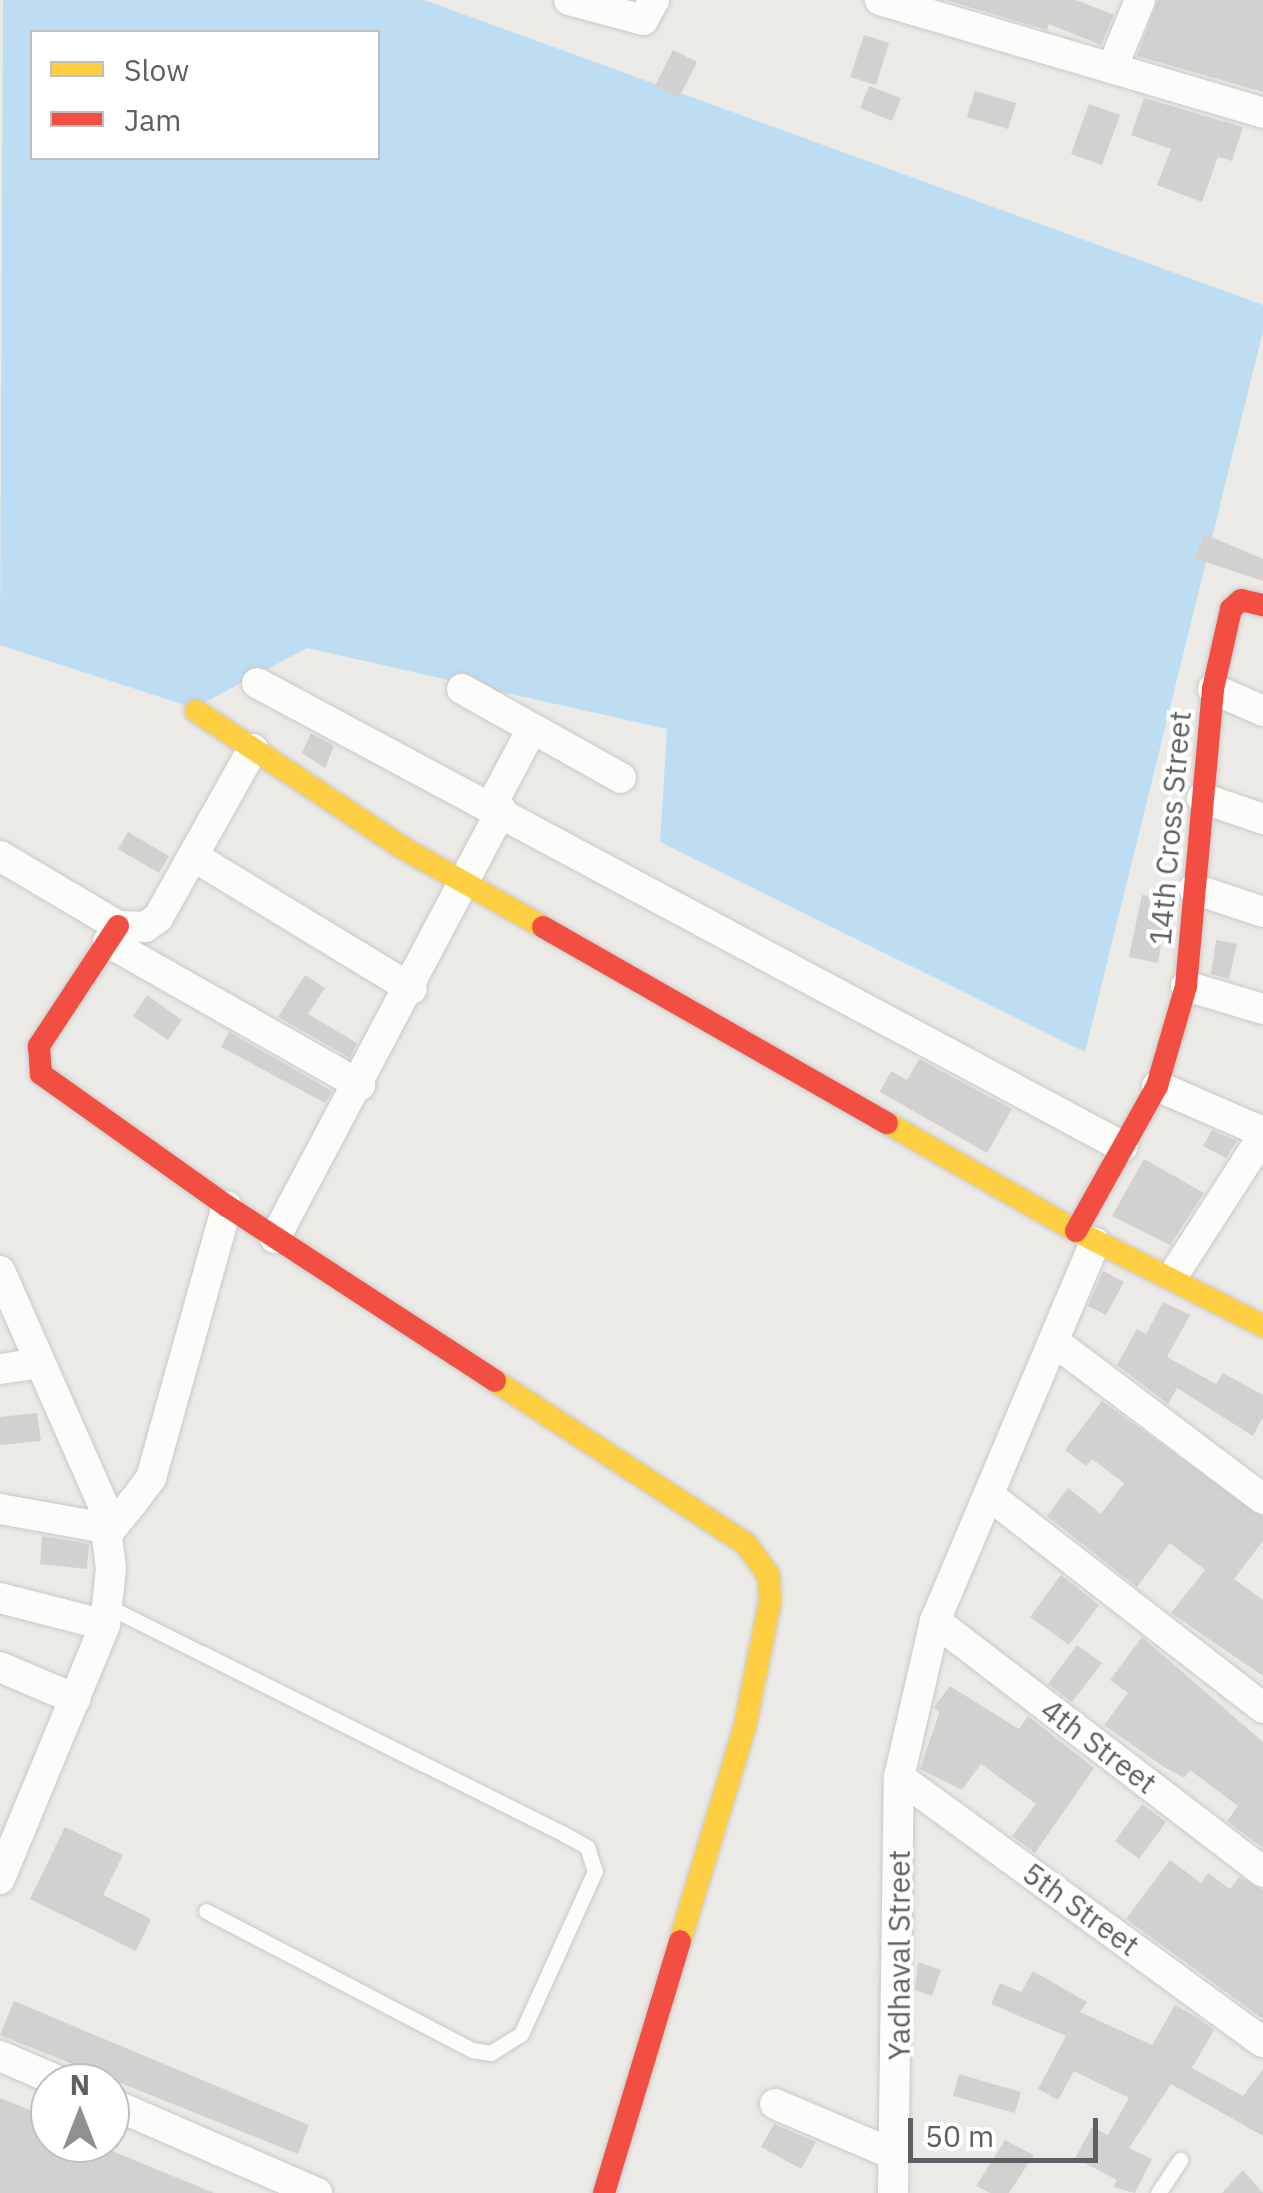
<!DOCTYPE html>
<html>
<head>
<meta charset="utf-8">
<style>
  body { margin:0 }
  #map { position:relative; width:1263px; height:2193px; overflow:hidden; background:#eceae6; font-family:"IBM Plex Sans",sans-serif }
  div>[style] { position:absolute }
  [style*='--x'] { left:calc(var(--x)*1px); top:calc(var(--y)*1px); width:calc(var(--w)*1px); rotate:calc(var(--a)*1deg) }
  .water>* { inset:0; background:#bdddf3 }
  .building>* { inset:0; background:#d3d1cf }
  .roads { filter:drop-shadow(0 0 2px #c8c9c8) drop-shadow(0 0 2px #c8c9c8) }
  .lane>* { height:15px; margin:-7.5px; padding:0 7.5px; transform-origin:7.5px; border-radius:7.5px; background:#fcfcfb }
  .street>* { height:30px; margin:-15px; padding:0 15px; transform-origin:15px; border-radius:15px; background:#fcfcfb }
  .slow>* { height:22px; margin:-11px; padding:0 11px; transform-origin:11px; border-radius:11px; background:#ffcf43 }
  .jam>* { height:22px; margin:-11px; padding:0 11px; transform-origin:11px; border-radius:11px; background:#f24e42 }
  span { translate:-50% -50%; white-space:nowrap; text-align:center; line-height:1.15; -webkit-text-stroke:8px #fff; paint-order:stroke }
  .street-label { font-size:30px; color:#5c6064 }
  .legend { position:absolute; left:30px; top:30px; width:350px; height:130px; box-sizing:border-box; background:#fff; border:2px solid #bebfc1; margin:0; padding:12px 18px; list-style:none; font-size:30px; color:#5c6064 }
  .legend li { display:flex; align-items:center; gap:20px; height:50px }
  .legend b { width:50px; border:2px solid #bebfc1 }
  .north { position:absolute; left:30px; top:2063px; width:100px; height:100px; box-sizing:border-box; background:#fff; border:2px solid #bebfc1; border-radius:50%; rotate:0deg; font-size:28px; font-weight:700; line-height:40px; text-align:center; color:#5c6064 }
  .north::after { content:''; display:block; margin:auto; width:35px; height:45px; background:#8e9092; clip-path:polygon(50% 0,100% 100%,50% 72%,0 100%) }
  .scale { position:absolute; left:908px; top:2118px; width:190px; height:45px; box-sizing:border-box; border:5px solid #5c6064; border-top:0; padding-left:12px; font-size:30px; line-height:35px; white-space:nowrap; color:#5c6064; -webkit-text-stroke:8px #fff; paint-order:stroke }
</style>
</head>
<body>
<div id="map">
  <div class="water">
    <i style="clip-path:polygon(evenodd,3px 0,424px 0,1263px 305px,1263px 331px,1085px 1052px,660px 842px,667px 729px,307px 648px,194px 708px,0 645px,3px 0,32px 32px,378px 32px,378px 158px,32px 158px,32px 32px)"></i>
  </div>
  <div class="building">
    <i style="clip-path:polygon(946px 0,1076px 0,1114px 15px,1101px 45px,1049px 24px,1047px 30px)"></i>
    <i style="clip-path:polygon(1158px 0,1263px 0,1263px 92px,1137px 56px)"></i>
    <i style="clip-path:polygon(864px 35px,889px 43px,876px 85px,850px 77px)"></i>
    <i style="clip-path:polygon(673px 50px,697px 62px,679px 98px,655px 86px)"></i>
    <i style="clip-path:polygon(869px 86px,901px 98px,892px 121px,860px 108px)"></i>
    <i style="clip-path:polygon(975px 91px,1016px 103px,1008px 129px,967px 117px)"></i>
    <i style="clip-path:polygon(1144px 98px,1243px 127px,1232px 161px,1218px 157px,1202px 202px,1157px 185px,1171px 149px,1131px 135px)"></i>
    <i style="clip-path:polygon(1089px 104px,1120px 115px,1102px 165px,1071px 154px)"></i>
    <i style="clip-path:polygon(1204px 534px,1263px 559px,1263px 581px,1194px 558px)"></i>
    <i style="clip-path:polygon(311px 733px,334px 746px,325px 768px,302px 753px)"></i>
    <i style="clip-path:polygon(128px 832px,169px 856px,159px 873px,118px 849px)"></i>
    <i style="clip-path:polygon(1142px 895px,1168px 899px,1158px 963px,1129px 957px)"></i>
    <i style="clip-path:polygon(1216px 940px,1237px 944px,1229px 979px,1211px 974px)"></i>
    <i style="clip-path:polygon(305px 975px,325px 988px,308px 1014px,357px 1043px,350px 1058px,278px 1017px)"></i>
    <i style="clip-path:polygon(147px 995px,182px 1020px,168px 1040px,133px 1016px)"></i>
    <i style="clip-path:polygon(229px 1032px,332px 1091px,325px 1103px,221px 1047px)"></i>
    <i style="clip-path:polygon(919px 1059px,1012px 1109px,987px 1153px,880px 1092px,891px 1071px,907px 1080px)"></i>
    <i style="clip-path:polygon(1212px 1130px,1237px 1141px,1226px 1158px,1203px 1146px)"></i>
    <i style="clip-path:polygon(1144px 1159px,1204px 1193px,1170px 1245px,1112px 1216px)"></i>
    <i style="clip-path:polygon(1103px 1271px,1124px 1282px,1106px 1315px,1088px 1306px)"></i>
    <i style="clip-path:polygon(1163px 1302px,1190px 1315px,1167px 1357px,1216px 1384px,1223px 1373px,1263px 1395px,1263px 1417px,1253px 1436px,1177px 1388px,1168px 1404px,1117px 1365px,1137px 1329px,1146px 1334px)"></i>
    <i style="clip-path:polygon(1102px 1401px,1263px 1517px,1263px 1541px,1234px 1579px,1263px 1600px,1263px 1676px,1171px 1613px,1205px 1570px,1170px 1543px,1137px 1587px,1047px 1516px,1068px 1488px,1101px 1514px,1124px 1483px,1092px 1459px,1086px 1466px,1065px 1450px)"></i>
    <i style="clip-path:polygon(37px 1413px,41px 1441px,0 1445px,0 1417px)"></i>
    <i style="clip-path:polygon(42px 1536px,89px 1544px,87px 1569px,40px 1564px)"></i>
    <i style="clip-path:polygon(1061px 1575px,1099px 1605px,1069px 1645px,1030px 1617px)"></i>
    <i style="clip-path:polygon(1142px 1637px,1263px 1742px,1263px 1848px,1227px 1821px,1238px 1806px,1190px 1770px,1184px 1778px,1164px 1767px,1104px 1725px,1128px 1693px,1110px 1680px)"></i>
    <i style="clip-path:polygon(1077px 1645px,1102px 1663px,1072px 1702px,1048px 1684px)"></i>
    <i style="clip-path:polygon(950px 1686px,1019px 1729px,1028px 1716px,1094px 1768px,1035px 1853px,1012px 1836px,1036px 1804px,981px 1764px,962px 1790px,920px 1769px,939px 1713px,934px 1707px)"></i>
    <i style="clip-path:polygon(1142px 1804px,1166px 1822px,1139px 1859px,1115px 1841px)"></i>
    <i style="clip-path:polygon(65px 1827px,123px 1855px,103px 1895px,151px 1919px,136px 1951px,30px 1899px)"></i>
    <i style="clip-path:polygon(1170px 1860px,1201px 1883px,1208px 1873px,1230px 1889px,1239px 1877px,1263px 1890px,1263px 2019px,1126px 1919px)"></i>
    <i style="clip-path:polygon(918px 1962px,941px 1970px,932px 1996px,915px 1990px)"></i>
    <i style="clip-path:polygon(1033px 1971px,1087px 2002px,1080px 2012px,1152px 2045px,1175px 2005px,1195px 2016px,1214px 2030px,1192px 2068px,1243px 2096px,1263px 2069px,1263px 2136px,1171px 2084px,1129px 2148px,1152px 2159px,1135px 2193px,1113px 2187px,1117px 2180px,1075px 2158px,1092px 2127px,1108px 2135px,1129px 2098px,1074px 2071px,1058px 2100px,1038px 2089px,1066px 2036px,991px 2004px,1000px 1983px,1021px 1992px)"></i>
    <i style="clip-path:polygon(14px 2001px,309px 2125px,298px 2154px,0 2035px)"></i>
    <i style="clip-path:polygon(959px 2074px,1021px 2092px,1015px 2113px,953px 2096px)"></i>
    <i style="clip-path:polygon(0 2098px,50px 2118px,50px 2143px,93px 2143px,214px 2193px,0 2193px)"></i>
    <i style="clip-path:polygon(774px 2124px,816px 2142px,801px 2169px,761px 2147px)"></i>
    <i style="clip-path:polygon(1005px 2140px,1034px 2155px,1009px 2193px,990px 2193px,976px 2186px)"></i>
    <i style="clip-path:polygon(1243px 2170px,1263px 2193px,1222px 2193px)"></i>
  </div>
  <div class="roads">
    <div class="lane">
      <i style="--x:107;--y:1606;--w:508;--a:26.51"></i>
      <i style="--x:562;--y:1833;--w:29;--a:29"></i>
      <i style="--x:587;--y:1847;--w:25;--a:72"></i>
      <i style="--x:595;--y:1871;--w:179;--a:114.4"></i>
      <i style="--x:521;--y:2034;--w:36;--a:148"></i>
      <i style="--x:491;--y:2053;--w:19;--a:-171"></i>
      <i style="--x:472;--y:2050;--w:300;--a:-152.4"></i>
      <i style="--x:1158;--y:2193;--w:40;--a:-56"></i>
    </div>
    <div class="street">
      <i style="--x:569;--y:0;--w:77;--a:15.1"></i>
      <i style="--x:643;--y:20;--w:23;--a:-61"></i>
      <i style="--x:880;--y:0;--w:399;--a:16.4"></i>
      <i style="--x:1113;--y:66;--w:71;--a:-67.8"></i>
      <i style="--x:257;--y:683;--w:982;--a:28.18"></i>
      <i style="--x:462;--y:689;--w:182;--a:29.2"></i>
      <i style="--x:1213;--y:689;--w:55;--a:23.7"></i>
      <i style="--x:1202;--y:798;--w:65;--a:19"></i>
      <i style="--x:492;--y:804;--w:85;--a:-61.9"></i>
      <i style="--x:0;--y:856;--w:137;--a:30.7"></i>
      <i style="--x:118;--y:926;--w:27;--a:2"></i>
      <i style="--x:145;--y:927;--w:16;--a:-35"></i>
      <i style="--x:158;--y:918;--w:194;--a:-60.7"></i>
      <i style="--x:193;--y:856;--w:256;--a:31.3"></i>
      <i style="--x:1194;--y:889;--w:73;--a:18.4"></i>
      <i style="--x:108;--y:942;--w:290;--a:29.6"></i>
      <i style="--x:1186;--y:986;--w:80;--a:16.6"></i>
      <i style="--x:1157;--y:1086;--w:116;--a:23.5"></i>
      <i style="--x:275;--y:1238;--w:484;--a:-62.1"></i>
      <i style="--x:0;--y:1271;--w:256;--a:66.2"></i>
      <i style="--x:103;--y:1505;--w:64;--a:82.8"></i>
      <i style="--x:111;--y:1568;--w:57;--a:96"></i>
      <i style="--x:105;--y:1625;--w:275;--a:112.5"></i>
      <i style="--x:1173;--y:1276;--w:166;--a:-57.3"></i>
      <i style="--x:1056;--y:1343;--w:259;--a:37"></i>
      <i style="--x:0;--y:1369;--w:40;--a:-8.5"></i>
      <i style="--x:990;--y:1496;--w:346;--a:37.8"></i>
      <i style="--x:0;--y:1509;--w:113;--a:10.2"></i>
      <i style="--x:111;--y:1529;--w:35;--a:-51"></i>
      <i style="--x:133;--y:1502;--w:30;--a:-53"></i>
      <i style="--x:151;--y:1478;--w:282;--a:-74.4"></i>
      <i style="--x:0;--y:1598;--w:108;--a:14.4"></i>
      <i style="--x:935;--y:1621;--w:413;--a:37.4"></i>
      <i style="--x:0;--y:1667;--w:82;--a:23.1"></i>
      <i style="--x:899;--y:1777;--w:450;--a:36.1"></i>
      <i style="--x:0;--y:2056;--w:69;--a:23.2"></i>
      <i style="--x:110;--y:2103;--w:226;--a:23.5"></i>
      <i style="--x:775;--y:2104;--w:130;--a:23"></i>
      <i style="--x:893;--y:2193;--w:416;--a:-89.2"></i>
      <i style="--x:899;--y:1777;--w:160;--a:-77"></i>
      <i style="--x:935;--y:1621;--w:411;--a:-67.1"></i>
    </div>
    <div class="slow">
      <i style="--x:196;--y:711;--w:248;--a:33.5"></i>
      <i style="--x:403;--y:848;--w:161;--a:29.4"></i>
      <i style="--x:887;--y:1123;--w:218;--a:29.7"></i>
      <i style="--x:1076;--y:1231;--w:210;--a:26.9"></i>
      <i style="--x:495;--y:1381;--w:299;--a:33"></i>
      <i style="--x:746;--y:1544;--w:39;--a:54"></i>
      <i style="--x:769;--y:1576;--w:26;--a:88"></i>
      <i style="--x:770;--y:1602;--w:126;--a:101.4"></i>
      <i style="--x:745;--y:1726;--w:225;--a:106.8"></i>
    </div>
    <div class="jam">
      <i style="--x:118;--y:926;--w:144;--a:123.4"></i>
      <i style="--x:39;--y:1046;--w:28;--a:86"></i>
      <i style="--x:41;--y:1074;--w:228;--a:35.4"></i>
      <i style="--x:227;--y:1206;--w:320;--a:33.1"></i>
      <i style="--x:543;--y:927;--w:396;--a:29.7"></i>
      <i style="--x:1076;--y:1231;--w:166;--a:-60.8"></i>
      <i style="--x:1157;--y:1086;--w:104;--a:-73.8"></i>
      <i style="--x:1186;--y:986;--w:298;--a:-84.8"></i>
      <i style="--x:1213;--y:689;--w:82;--a:-77.3"></i>
      <i style="--x:1231;--y:609;--w:13;--a:-42"></i>
      <i style="--x:1241;--y:600;--w:23;--a:13"></i>
      <i style="--x:604;--y:2193;--w:263;--a:-73.2"></i>
    </div>
  </div>
  <div class="street-label">
    <span style="left:1170px;top:828px;rotate:-85deg">14th Cross Street</span>
    <span style="left:1099px;top:1746px;rotate:37deg">4th Street</span>
    <span style="left:1081px;top:1909px;rotate:36deg">5th Street</span>
    <span style="left:899px;top:1955px;rotate:-90deg">Yadhaval Street</span>
  </div>
  <ul class="legend">
  <li><b style="height:12px;background:#ffcf43"></b>Slow</li>
  <li><b style="height:12px;background:#f24e42"></b>Jam</li>
  </ul>
  <div class="north">N</div>
  <div class="scale">50 m</div>
</div>
</body>
</html>
